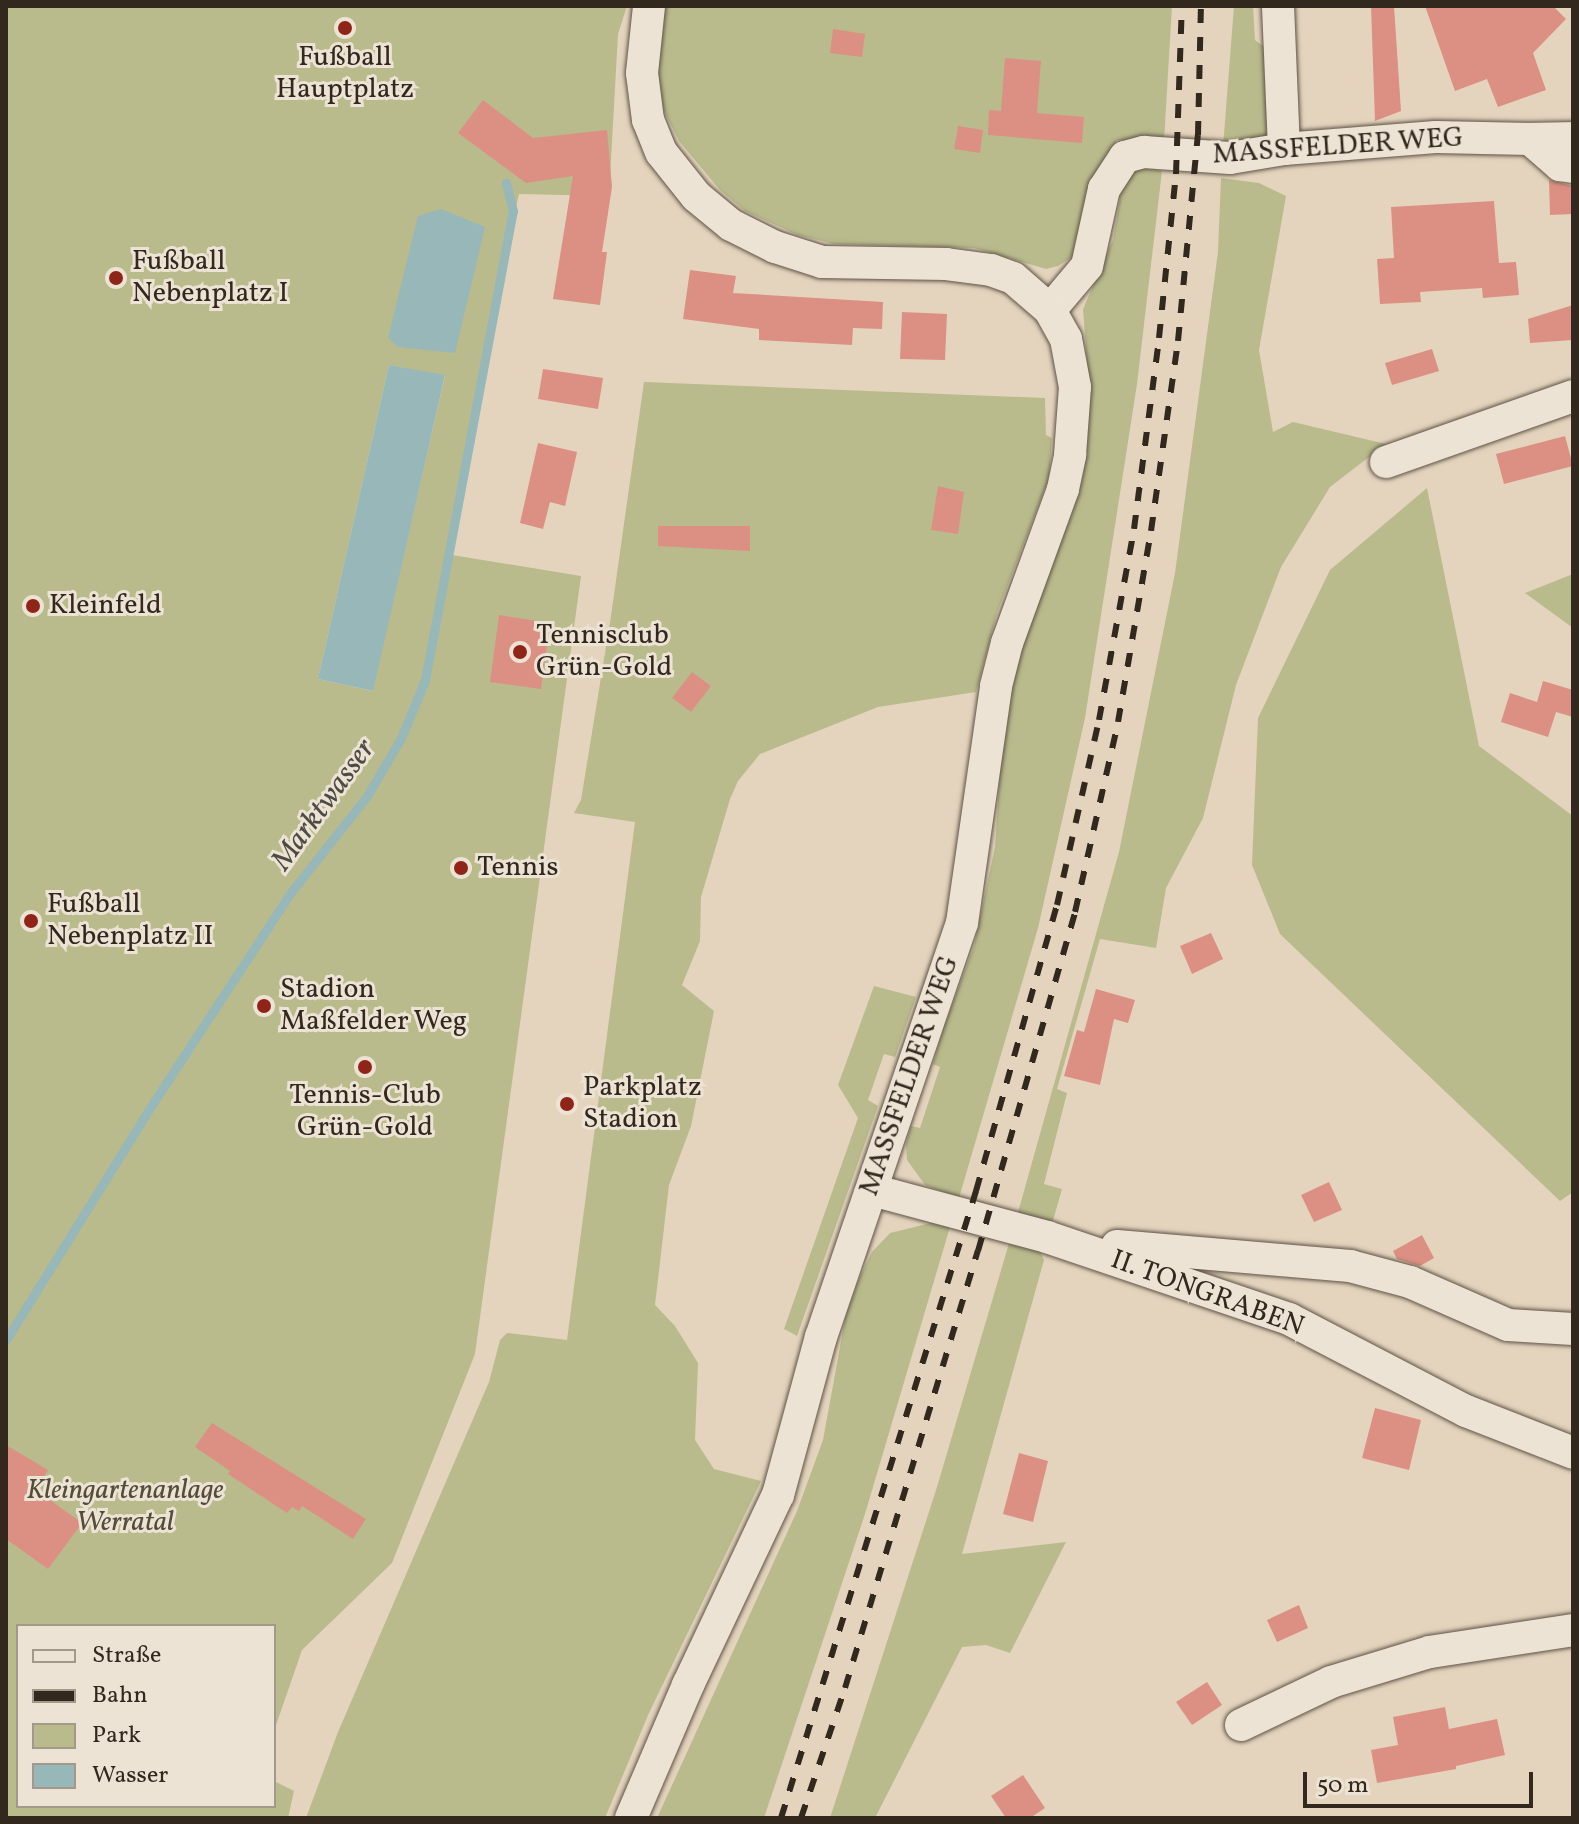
<!DOCTYPE html>
<html>
<head>
<meta charset="utf-8">
<style>
  body { margin:0 }
  #map { position:relative; width:1579px; height:1824px; overflow:hidden; background:#e4d4bd; font-family:Vollkorn,serif }
  div>[style] { position:absolute }
  [style*='--x'] { left:calc(var(--x)*1px); top:calc(var(--y)*1px); width:calc(var(--w)*1px); rotate:calc(var(--a)*1deg) }
  .green>* { inset:0; background:#b9bb8d }
  .water>* { inset:0; background:#97b7b8 }
  .stream>* { height:9px; margin:-4.5px; padding:0 4.5px; transform-origin:4.5px; border-radius:4.5px; background:#97b7b8 }
  .building>* { inset:0; background:#dc9083 }
  .roads { filter:drop-shadow(0 0 2px #5f5346) drop-shadow(0 0 2px #5f5346) }
  .minor>* { height:32px; margin:-16px; padding:0 16px; transform-origin:16px; border-radius:16px; background:#ede3d4 }
  .rail>* { height:6px; margin-top:-3px; transform-origin:0; background:repeating-linear-gradient(90deg,#33281e 0 14px,transparent 0 28px) }
  .dots>* { width:22px; height:22px; translate:-50% -50%; box-sizing:border-box; border:4px solid #ede3d4; border-radius:50% }
  span { translate:-50% -50%; white-space:nowrap; text-align:center; line-height:1.15; -webkit-text-stroke:6px #ede3d4; paint-order:stroke }
  .poi-label { font-size:28px; color:#33281e }
  .left { translate:0 -50%; text-align:left }
  .street-label { font-size:28px; color:#33281e }
  .park-label { font-size:28px; color:#544d3a; font-style:italic }
  .water-label { font-size:30px; color:#4c4c44; font-style:italic }
  .frame { position:absolute; inset:0; border:8px solid #33281e; pointer-events:none }
  .legend { position:absolute; left:16px; top:1624px; width:260px; height:184px; box-sizing:border-box; background:#ede3d4; border:2px solid #a3988b; margin:0; padding:10px 14px; list-style:none; font-size:24px; color:#33281e }
  .legend li { display:flex; align-items:center; gap:16px; height:40px }
  .legend b { width:40px; border:2px solid #a3988b }
  .scale { position:absolute; left:1303px; top:1772px; width:230px; height:36px; box-sizing:border-box; border:4px solid #33281e; border-top:0; padding-left:10px; font-size:24px; line-height:28px; white-space:nowrap; color:#33281e; -webkit-text-stroke:6px #ede3d4; paint-order:stroke }
</style>
</head>
<body>
<div id="map">
  <div class="green">
    <i style="clip-path:polygon(evenodd,6px 6px,627px 6px,618px 34px,609px 196px,519px 194px,482px 359px,446px 554px,581px 576px,475px 1354px,392px 1563px,302px 1650px,274px 1731px,274px 1626px,18px 1626px,18px 1806px,274px 1806px,274px 1781px,294px 1791px,288px 1818px,6px 1818px,6px 6px,389px 365px,445px 376px,372px 691px,318px 679px,389px 365px)"></i>
    <i style="clip-path:polygon(662px 6px,1172px 6px,1164px 141px,1117px 140px,1089px 185px,1075px 255px,1058px 266px,1046px 269px,974px 248px,834px 244px,798px 235px,745px 211px,720px 190px,679px 141px,662px 107px,657px 58px)"></i>
    <i style="clip-path:polygon(1234px 6px,1253px 6px,1255px 40px,1267px 49px,1269px 138px,1223px 147px)"></i>
    <i style="clip-path:polygon(1141px 167px,1162px 171px,1137px 384px,1085px 718px,1038px 928px,959px 1198px,925px 1185px,907px 1160px,906px 1144px,911px 1126px,920px 1128px,940px 1067px,933px 1064px,943px 1029px,974px 946px,995px 847px,1004px 711px,1027px 630px,1072px 513px,1082px 472px,1090px 403px,1083px 309px,1113px 240px,1123px 180px)"></i>
    <i style="clip-path:polygon(1221px 178px,1259px 183px,1286px 196px,1259px 350px,1273px 432px,1293px 422px,1386px 444px,1330px 487px,1281px 567px,1236px 685px,1203px 818px,1166px 888px,1156px 948px,1100px 939px,1057px 1089px,1067px 1093px,1044px 1184px,1062px 1189px,1052px 1224px,1017px 1216px,1119px 852px,1175px 573px,1218px 252px)"></i>
    <i style="clip-path:polygon(644px 382px,1045px 398px,1046px 435px,1052px 438px,1049px 478px,997px 613px,976px 692px,878px 707px,760px 754px,738px 781px,730px 799px,701px 897px,700px 941px,682px 985px,714px 1011px,691px 1126px,669px 1185px,655px 1305px,675px 1326px,698px 1363px,695px 1440px,714px 1469px,761px 1481px,649px 1713px,605px 1818px,306px 1818px,338px 1732px,489px 1382px,500px 1340px,507px 1333px,567px 1340px,635px 822px,574px 813px,581px 800px,611px 616px)"></i>
    <i style="clip-path:polygon(1427px 488px,1479px 746px,1573px 816px,1573px 1192px,1560px 1201px,1280px 934px,1252px 865px,1258px 718px,1330px 570px)"></i>
    <i style="clip-path:polygon(1573px 574px,1573px 628px,1525px 593px)"></i>
    <i style="clip-path:polygon(874px 986px,916px 997px,895px 1057px,884px 1054px,868px 1100px,878px 1106px,797px 1336px,784px 1329px,858px 1118px,838px 1085px)"></i>
    <i style="clip-path:polygon(931px 1223px,950px 1227px,865px 1514px,764px 1818px,657px 1818px,797px 1511px,823px 1440px,846px 1314px,859px 1279px,872px 1252px,890px 1233px)"></i>
    <i style="clip-path:polygon(1010px 1240px,1038px 1248px,1044px 1260px,962px 1554px,1066px 1542px,1010px 1653px,986px 1645px,962px 1647px,875px 1818px,830px 1818px,937px 1487px)"></i>
  </div>
  <div class="water">
    <i style="clip-path:polygon(441px 209px,485px 227px,455px 353px,398px 347px,388px 338px,418px 216px)"></i>
    <i style="clip-path:polygon(389px 365px,445px 375px,373px 691px,318px 679px)"></i>
  </div>
  <div class="stream">
    <i style="--x:6;--y:1340;--w:282;--a:-58.2"></i>
    <i style="--x:155;--y:1100;--w:250;--a:-56.8"></i>
    <i style="--x:292;--y:891;--w:121;--a:-51.7"></i>
    <i style="--x:367;--y:796;--w:67;--a:-59.6"></i>
    <i style="--x:401;--y:738;--w:63;--a:-67.5"></i>
    <i style="--x:425;--y:680;--w:477;--a:-79.4"></i>
    <i style="--x:513;--y:211;--w:29;--a:-104"></i>
  </div>
  <div class="building">
    <i style="clip-path:polygon(1371px 6px,1394px 6px,1401px 111px,1375px 121px)"></i>
    <i style="clip-path:polygon(1425px 6px,1553px 6px,1566px 19px,1533px 53px,1546px 90px,1498px 107px,1487px 79px,1455px 91px)"></i>
    <i style="clip-path:polygon(833px 29px,865px 34px,862px 57px,830px 53px)"></i>
    <i style="clip-path:polygon(1005px 58px,1041px 61px,1037px 113px,1084px 117px,1082px 143px,988px 135px,989px 110px,1001px 111px)"></i>
    <i style="clip-path:polygon(483px 100px,533px 138px,607px 130px,612px 187px,602px 252px,607px 252px,600px 305px,553px 299px,573px 176px,526px 183px,458px 133px)"></i>
    <i style="clip-path:polygon(958px 126px,983px 130px,980px 153px,954px 149px)"></i>
    <i style="clip-path:polygon(1549px 180px,1573px 186px,1573px 214px,1550px 215px)"></i>
    <i style="clip-path:polygon(1494px 201px,1499px 263px,1516px 262px,1519px 295px,1483px 298px,1482px 288px,1420px 292px,1421px 302px,1380px 304px,1377px 259px,1394px 258px,1391px 207px)"></i>
    <i style="clip-path:polygon(690px 270px,736px 276px,733px 293px,883px 302px,882px 329px,853px 328px,852px 345px,759px 340px,759px 329px,683px 319px)"></i>
    <i style="clip-path:polygon(1573px 305px,1573px 340px,1530px 343px,1528px 319px)"></i>
    <i style="clip-path:polygon(902px 312px,947px 314px,945px 360px,900px 359px)"></i>
    <i style="clip-path:polygon(1432px 349px,1439px 371px,1392px 385px,1385px 363px)"></i>
    <i style="clip-path:polygon(543px 369px,603px 378px,598px 409px,538px 399px)"></i>
    <i style="clip-path:polygon(1565px 436px,1573px 466px,1504px 484px,1496px 454px)"></i>
    <i style="clip-path:polygon(538px 443px,577px 452px,565px 506px,550px 502px,543px 529px,520px 523px)"></i>
    <i style="clip-path:polygon(938px 486px,964px 492px,958px 534px,931px 530px)"></i>
    <i style="clip-path:polygon(658px 526px,750px 526px,750px 551px,658px 546px)"></i>
    <i style="clip-path:polygon(499px 615px,550px 623px,541px 689px,490px 682px)"></i>
    <i style="clip-path:polygon(692px 672px,711px 686px,691px 712px,672px 698px)"></i>
    <i style="clip-path:polygon(1543px 681px,1573px 690px,1573px 717px,1556px 712px,1548px 737px,1501px 722px,1510px 693px,1537px 702px)"></i>
    <i style="clip-path:polygon(1211px 933px,1223px 959px,1192px 974px,1180px 946px)"></i>
    <i style="clip-path:polygon(1096px 989px,1135px 1000px,1128px 1023px,1114px 1019px,1100px 1085px,1064px 1076px,1077px 1030px,1084px 1032px)"></i>
    <i style="clip-path:polygon(1329px 1182px,1342px 1210px,1314px 1222px,1301px 1195px)"></i>
    <i style="clip-path:polygon(1422px 1235px,1434px 1258px,1420px 1266px,1397px 1259px,1393px 1251px)"></i>
    <i style="clip-path:polygon(1375px 1408px,1421px 1420px,1409px 1470px,1362px 1458px)"></i>
    <i style="clip-path:polygon(212px 1423px,366px 1519px,353px 1539px,302px 1506px,299px 1511px,292px 1507px,287px 1513px,228px 1474px,230px 1471px,195px 1447px)"></i>
    <i style="clip-path:polygon(6px 1445px,48px 1470px,36px 1490px,82px 1523px,48px 1569px,6px 1539px)"></i>
    <i style="clip-path:polygon(1019px 1453px,1048px 1461px,1033px 1522px,1003px 1514px)"></i>
    <i style="clip-path:polygon(1299px 1605px,1308px 1628px,1277px 1642px,1267px 1620px)"></i>
    <i style="clip-path:polygon(1207px 1682px,1222px 1705px,1192px 1725px,1176px 1702px)"></i>
    <i style="clip-path:polygon(1445px 1707px,1449px 1729px,1497px 1719px,1505px 1755px,1456px 1766px,1456px 1769px,1377px 1783px,1371px 1750px,1398px 1745px,1393px 1717px)"></i>
    <i style="clip-path:polygon(1023px 1775px,1045px 1808px,1030px 1818px,1006px 1818px,991px 1796px)"></i>
  </div>
  <div class="roads">
    <div class="minor">
      <i style="--x:1278;--y:6;--w:143;--a:87.6"></i>
      <i style="--x:1530;--y:139;--w:43;--a:-1.3"></i>
      <i style="--x:1050;--y:310;--w:57;--a:-49.9"></i>
      <i style="--x:1087;--y:266;--w:79;--a:-77.6"></i>
      <i style="--x:1104;--y:189;--w:38;--a:-57"></i>
      <i style="--x:1125;--y:157;--w:20;--a:-15"></i>
      <i style="--x:1144;--y:152;--w:86;--a:4"></i>
      <i style="--x:1230;--y:158;--w:55;--a:-9.5"></i>
      <i style="--x:1284;--y:149;--w:152;--a:-4.5"></i>
      <i style="--x:1436;--y:137;--w:94;--a:1.2"></i>
      <i style="--x:1530;--y:139;--w:40;--a:41"></i>
      <i style="--x:1560;--y:165;--w:13;--a:9"></i>
      <i style="--x:1386;--y:462;--w:198;--a:-19.4"></i>
      <i style="--x:872;--y:1190;--w:181;--a:15"></i>
      <i style="--x:1047;--y:1237;--w:256;--a:18.7"></i>
      <i style="--x:1289;--y:1319;--w:199;--a:27.5"></i>
      <i style="--x:1466;--y:1411;--w:115;--a:21.4"></i>
      <i style="--x:1117;--y:1246;--w:234;--a:4.9"></i>
      <i style="--x:1350;--y:1266;--w:62;--a:14.9"></i>
      <i style="--x:1410;--y:1282;--w:107;--a:23.7"></i>
      <i style="--x:1508;--y:1325;--w:65;--a:3.5"></i>
      <i style="--x:1241;--y:1725;--w:100;--a:-25.5"></i>
      <i style="--x:1331;--y:1682;--w:103;--a:-16.9"></i>
      <i style="--x:1430;--y:1652;--w:145;--a:-8.7"></i>
      <i style="--x:631;--y:1818;--w:145;--a:-66.8"></i>
      <i style="--x:688;--y:1685;--w:210;--a:-64.7"></i>
      <i style="--x:778;--y:1495;--w:164;--a:-74.8"></i>
      <i style="--x:821;--y:1337;--w:437;--a:-71.2"></i>
      <i style="--x:962;--y:923;--w:239;--a:-81.8"></i>
      <i style="--x:996;--y:686;--w:44;--a:-75.7"></i>
      <i style="--x:1007;--y:643;--w:164;--a:-70"></i>
      <i style="--x:1063;--y:489;--w:35;--a:-78"></i>
      <i style="--x:1070;--y:455;--w:68;--a:-85.8"></i>
      <i style="--x:1075;--y:387;--w:49;--a:-100.6"></i>
      <i style="--x:1066;--y:339;--w:33;--a:-119"></i>
      <i style="--x:1050;--y:310;--w:49;--a:-139.1"></i>
      <i style="--x:1013;--y:278;--w:23;--a:-160"></i>
      <i style="--x:991;--y:270;--w:45;--a:-172.4"></i>
      <i style="--x:946;--y:264;--w:124;--a:-179.1"></i>
      <i style="--x:822;--y:262;--w:49;--a:-162.3"></i>
      <i style="--x:775;--y:247;--w:49;--a:-153.4"></i>
      <i style="--x:731;--y:225;--w:45;--a:-140.4"></i>
      <i style="--x:696;--y:196;--w:56;--a:-128.5"></i>
      <i style="--x:661;--y:152;--w:35;--a:-112"></i>
      <i style="--x:648;--y:120;--w:47;--a:-97.3"></i>
      <i style="--x:642;--y:73;--w:67;--a:-84"></i>
    </div>
  </div>
  <div class="rail">
    <i style="--x:781;--y:1818;--w:657;--a:-72.72"></i>
    <i style="--x:976;--y:1191;--w:297;--a:-74.2"></i>
    <i style="--x:1057;--y:905;--w:190;--a:-77.2"></i>
    <i style="--x:1099;--y:720;--w:194;--a:-79.6"></i>
    <i style="--x:1134;--y:529;--w:193;--a:-82.5"></i>
    <i style="--x:1159;--y:338;--w:165;--a:-84.1"></i>
    <i style="--x:1176;--y:174;--w:168;--a:-88"></i>
    <i style="--x:801;--y:1818;--w:137;--a:-71.3"></i>
    <i style="--x:845;--y:1688;--w:457;--a:-73.1"></i>
    <i style="--x:978;--y:1251;--w:353;--a:-74"></i>
    <i style="--x:1075;--y:912;--w:195;--a:-77.2"></i>
    <i style="--x:1118;--y:722;--w:194;--a:-80.2"></i>
    <i style="--x:1151;--y:531;--w:192;--a:-81.9"></i>
    <i style="--x:1178;--y:341;--w:207;--a:-84.5"></i>
    <i style="--x:1198;--y:135;--w:129;--a:-88.7"></i>
  </div>
  <div class="dots">
    <i style="left:345px;top:28px;background:#8f2418"></i>
    <i style="left:116px;top:278px;background:#8f2418"></i>
    <i style="left:33px;top:606px;background:#8f2418"></i>
    <i style="left:520px;top:652px;background:#8f2418"></i>
    <i style="left:461px;top:868px;background:#8f2418"></i>
    <i style="left:31px;top:921px;background:#8f2418"></i>
    <i style="left:264px;top:1006px;background:#8f2418"></i>
    <i style="left:365px;top:1067px;background:#8f2418"></i>
    <i style="left:567px;top:1104px;background:#8f2418"></i>
  </div>
  <div class="poi-label">
    <span style="left:345px;top:74px">Fußball<br>Hauptplatz</span>
    <span class="left" style="left:132px;top:278px">Fußball<br>Nebenplatz I</span>
    <span class="left" style="left:49px;top:606px">Kleinfeld</span>
    <span class="left" style="left:536px;top:652px">Tennisclub<br>Grün-Gold</span>
    <span class="left" style="left:477px;top:868px">Tennis</span>
    <span class="left" style="left:47px;top:921px">Fußball<br>Nebenplatz II</span>
    <span class="left" style="left:280px;top:1006px">Stadion<br>Maßfelder Weg</span>
    <span class="left" style="left:583px;top:1104px">Parkplatz<br>Stadion</span>
    <span style="left:365px;top:1112px">Tennis-Club<br>Grün-Gold</span>
  </div>
  <div class="street-label">
    <span style="left:1338px;top:147px;rotate:-4deg">MASSFELDER WEG</span>
    <span style="left:910px;top:1076px;rotate:-71deg">MASSFELDER WEG</span>
    <span style="left:1207px;top:1294px;rotate:20deg">II. TONGRABEN</span>
  </div>
  <div class="park-label">
    <span style="left:125px;top:1507px">Kleingartenanlage<br>Werratal</span>
  </div>
  <div class="water-label">
    <span style="left:324px;top:805px;rotate:-54deg">Marktwasser</span>
  </div>
  <div class="frame"></div>
  <ul class="legend">
  <li><b style="height:10px;background:#ede3d4"></b>Straße</li>
  <li><b style="height:10px;background:#33281e"></b>Bahn</li>
  <li><b style="height:22px;background:#b9bb8d"></b>Park</li>
  <li><b style="height:22px;background:#97b7b8"></b>Wasser</li>
  </ul>
  <div class="scale">50 m</div>
</div>
</body>
</html>
